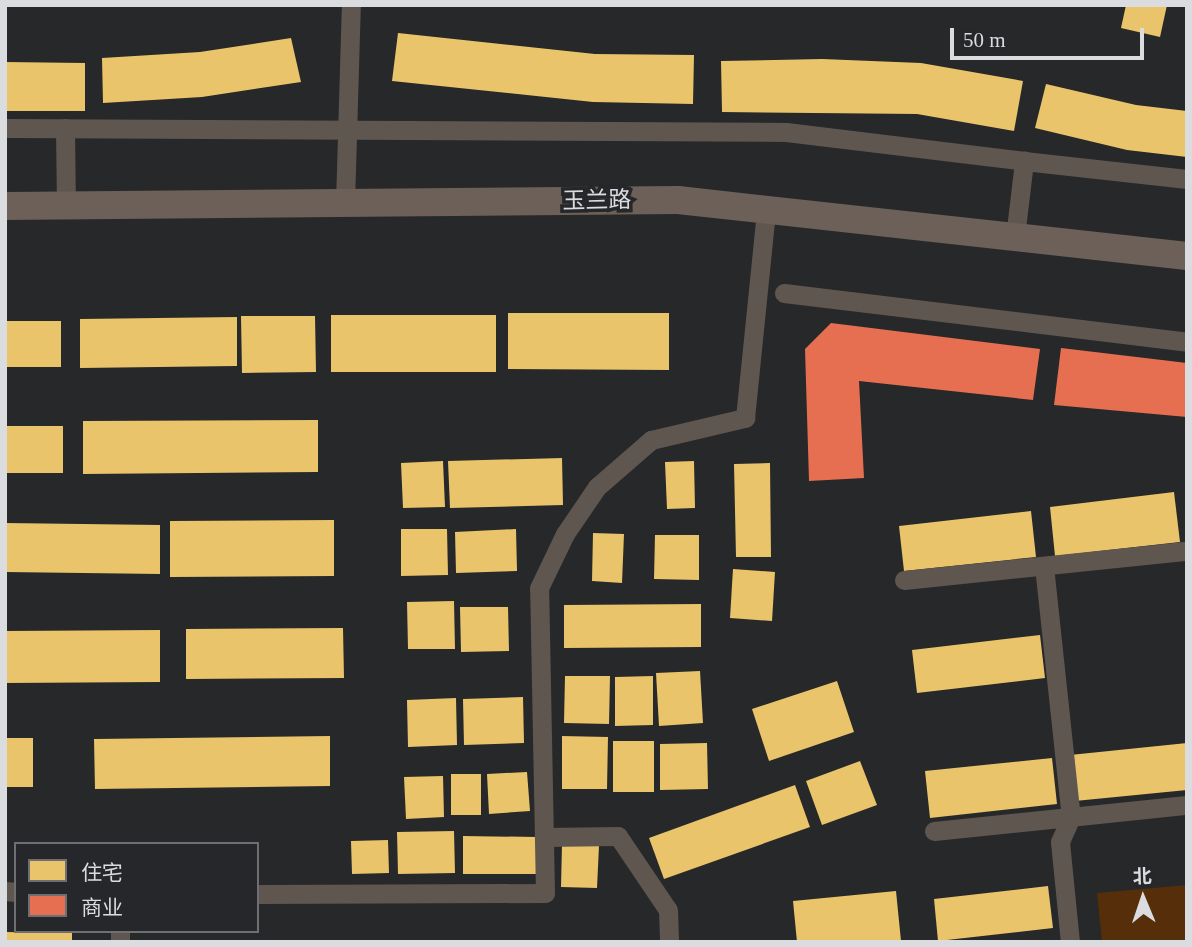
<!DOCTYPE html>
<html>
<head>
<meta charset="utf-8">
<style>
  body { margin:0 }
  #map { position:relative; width:1192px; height:947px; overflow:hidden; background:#26282a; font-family:"Times New Roman","Noto Sans SC",serif }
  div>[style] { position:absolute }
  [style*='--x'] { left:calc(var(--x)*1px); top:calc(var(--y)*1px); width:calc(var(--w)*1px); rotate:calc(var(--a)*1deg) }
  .green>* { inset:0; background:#562e09 }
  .homes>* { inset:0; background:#e9c46a }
  .shops>* { inset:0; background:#e76f51 }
  .street>* { height:19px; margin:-9.5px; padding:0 9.5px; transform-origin:9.5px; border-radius:9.5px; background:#5f564f }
  .secondary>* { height:28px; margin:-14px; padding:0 14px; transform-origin:14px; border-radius:14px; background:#6c6058 }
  span { translate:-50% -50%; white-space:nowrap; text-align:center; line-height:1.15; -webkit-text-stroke:7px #25272b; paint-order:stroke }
  .street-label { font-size:23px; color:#dbdcdf }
  .frame { position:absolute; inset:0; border:7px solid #dbdcdf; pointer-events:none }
  .legend { position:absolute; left:14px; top:842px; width:245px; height:91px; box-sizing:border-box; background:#25272b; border:2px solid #6e6f73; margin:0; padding:9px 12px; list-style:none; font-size:21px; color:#dbdcdf }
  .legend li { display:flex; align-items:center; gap:14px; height:35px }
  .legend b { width:35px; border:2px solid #6e6f73 }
  .north { position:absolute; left:1108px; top:863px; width:70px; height:70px; -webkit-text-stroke:5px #25272b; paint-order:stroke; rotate:358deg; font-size:19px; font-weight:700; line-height:28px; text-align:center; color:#dbdcdf }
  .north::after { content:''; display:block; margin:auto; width:24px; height:32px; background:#dbdcdf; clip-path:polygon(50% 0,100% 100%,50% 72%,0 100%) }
  .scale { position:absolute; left:950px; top:28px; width:194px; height:32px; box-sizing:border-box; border:4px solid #dbdcdf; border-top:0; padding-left:9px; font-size:21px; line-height:24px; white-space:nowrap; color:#dbdcdf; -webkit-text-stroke:5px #25272b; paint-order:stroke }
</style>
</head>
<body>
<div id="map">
  <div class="green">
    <i style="clip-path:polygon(1187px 885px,1187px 942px,1102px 942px,1097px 893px)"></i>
  </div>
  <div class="homes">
    <i style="clip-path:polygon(1126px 5px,1167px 5px,1160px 37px,1121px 28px)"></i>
    <i style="clip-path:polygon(398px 33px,595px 54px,694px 55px,693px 104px,593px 102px,392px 81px)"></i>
    <i style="clip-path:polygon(291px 38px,301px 82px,202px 97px,103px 103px,102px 58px,200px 52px)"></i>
    <i style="clip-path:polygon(822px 59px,921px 63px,1023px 81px,1014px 131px,917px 114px,722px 112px,721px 61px)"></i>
    <i style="clip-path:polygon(5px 62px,85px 63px,85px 111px,5px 111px)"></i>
    <i style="clip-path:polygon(1046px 84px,1136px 105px,1187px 111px,1187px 157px,1127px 150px,1035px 128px)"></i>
    <i style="clip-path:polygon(508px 313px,669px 313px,669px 370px,508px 369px)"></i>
    <i style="clip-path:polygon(331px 315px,496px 315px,496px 372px,331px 372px)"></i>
    <i style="clip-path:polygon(241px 316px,315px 316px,316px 372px,242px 373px)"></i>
    <i style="clip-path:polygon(237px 317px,237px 366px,80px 368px,80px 319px)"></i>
    <i style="clip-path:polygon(5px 321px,61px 321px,61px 367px,5px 367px)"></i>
    <i style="clip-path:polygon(318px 420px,318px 472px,83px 474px,83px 421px)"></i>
    <i style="clip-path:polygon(5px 426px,63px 426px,63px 473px,5px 473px)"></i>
    <i style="clip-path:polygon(562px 458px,563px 505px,450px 508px,448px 461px)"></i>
    <i style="clip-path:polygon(443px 461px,445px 507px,403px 508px,401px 463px)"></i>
    <i style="clip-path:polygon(694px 461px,695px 508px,667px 509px,665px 462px)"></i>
    <i style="clip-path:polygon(770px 463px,771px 557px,736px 557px,734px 464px)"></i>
    <i style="clip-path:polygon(1174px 492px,1180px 542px,1055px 556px,1050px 507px)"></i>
    <i style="clip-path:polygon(1031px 511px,1036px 557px,904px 571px,899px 526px)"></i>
    <i style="clip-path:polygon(334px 520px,334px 576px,170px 577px,170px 521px)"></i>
    <i style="clip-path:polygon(5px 523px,160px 525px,160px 574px,5px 572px)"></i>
    <i style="clip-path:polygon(401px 529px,447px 529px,448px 575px,401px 576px)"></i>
    <i style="clip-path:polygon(516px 529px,517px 571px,456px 573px,455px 532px)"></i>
    <i style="clip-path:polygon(593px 533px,624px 534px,622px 583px,592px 581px)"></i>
    <i style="clip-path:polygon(655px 535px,699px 535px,699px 580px,654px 579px)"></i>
    <i style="clip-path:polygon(733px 569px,775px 572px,772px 621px,730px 618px)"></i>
    <i style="clip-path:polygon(454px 601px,455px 649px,408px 649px,407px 602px)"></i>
    <i style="clip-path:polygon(701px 604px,701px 647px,564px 648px,564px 605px)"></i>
    <i style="clip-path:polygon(460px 607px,508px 607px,509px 651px,461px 652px)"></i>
    <i style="clip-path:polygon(343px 628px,344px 678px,186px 679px,186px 629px)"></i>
    <i style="clip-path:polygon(160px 630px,160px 682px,5px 683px,5px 631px)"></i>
    <i style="clip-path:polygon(1040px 635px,1045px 678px,917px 693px,912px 650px)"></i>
    <i style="clip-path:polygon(700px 671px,703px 723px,659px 726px,656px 673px)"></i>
    <i style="clip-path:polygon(565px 676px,610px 676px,609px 724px,564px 723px)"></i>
    <i style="clip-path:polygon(653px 676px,653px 725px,615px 726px,615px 677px)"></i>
    <i style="clip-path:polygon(837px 681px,854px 732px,769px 761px,752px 709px)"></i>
    <i style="clip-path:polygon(523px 697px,524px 743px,464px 745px,463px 699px)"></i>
    <i style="clip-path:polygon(456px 698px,457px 745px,408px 747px,407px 700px)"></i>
    <i style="clip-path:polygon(330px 736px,330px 786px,95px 789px,94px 739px)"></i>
    <i style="clip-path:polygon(562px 736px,608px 737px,607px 789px,562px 789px)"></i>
    <i style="clip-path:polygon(5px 738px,33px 738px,33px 787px,5px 787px)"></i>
    <i style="clip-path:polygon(613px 741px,654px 741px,654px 792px,613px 792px)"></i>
    <i style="clip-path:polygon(707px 743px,708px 789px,660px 790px,660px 744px)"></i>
    <i style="clip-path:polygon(1187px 743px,1187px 790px,1075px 801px,1070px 755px)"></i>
    <i style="clip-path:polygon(1052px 758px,1057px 804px,930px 818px,925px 771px)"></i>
    <i style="clip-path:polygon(860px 761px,877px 805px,822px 825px,806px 781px)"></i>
    <i style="clip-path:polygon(527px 772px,530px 811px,489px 814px,487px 774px)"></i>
    <i style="clip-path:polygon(451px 774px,481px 774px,481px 815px,451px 815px)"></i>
    <i style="clip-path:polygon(443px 776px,444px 817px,406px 819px,404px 777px)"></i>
    <i style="clip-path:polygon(795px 785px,810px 827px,664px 879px,649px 838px)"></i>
    <i style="clip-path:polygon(454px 831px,455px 873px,398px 874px,397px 832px)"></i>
    <i style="clip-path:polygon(463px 836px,537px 837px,537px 874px,463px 874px)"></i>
    <i style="clip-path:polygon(388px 840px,389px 873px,352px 874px,351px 841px)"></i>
    <i style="clip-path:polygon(562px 845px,599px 846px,597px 888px,561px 887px)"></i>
    <i style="clip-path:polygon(1048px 886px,1053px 928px,938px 941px,934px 899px)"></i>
    <i style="clip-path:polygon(896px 891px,901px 941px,797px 942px,793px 901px)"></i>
    <i style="clip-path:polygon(5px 932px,72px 933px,72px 942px,5px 942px)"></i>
  </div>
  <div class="shops">
    <i style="clip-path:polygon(831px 323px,1040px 349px,1033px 400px,859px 381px,864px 478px,809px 481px,805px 349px)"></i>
    <i style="clip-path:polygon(1061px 348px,1187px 363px,1187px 417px,1054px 405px)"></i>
  </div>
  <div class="street">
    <i style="--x:5;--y:128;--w:781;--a:0.29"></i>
    <i style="--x:786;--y:132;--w:240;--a:6.9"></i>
    <i style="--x:65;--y:128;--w:78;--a:89.3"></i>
    <i style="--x:345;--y:203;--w:198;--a:-88.3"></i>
    <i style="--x:1015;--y:237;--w:77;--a:-83.2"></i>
    <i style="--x:1024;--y:161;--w:164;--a:6.3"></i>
    <i style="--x:784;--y:293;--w:406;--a:6.9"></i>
    <i style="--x:1044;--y:566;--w:252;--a:83.9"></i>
    <i style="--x:1071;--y:817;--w:27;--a:114"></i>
    <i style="--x:1060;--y:842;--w:100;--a:84.3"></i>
    <i style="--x:904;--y:580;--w:284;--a:-5.9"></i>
    <i style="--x:934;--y:831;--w:254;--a:-5.9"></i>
    <i style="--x:544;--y:837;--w:74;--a:-0.8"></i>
    <i style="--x:618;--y:836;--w:89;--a:56"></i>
    <i style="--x:668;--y:910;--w:32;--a:88"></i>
    <i style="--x:5;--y:891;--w:11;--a:5"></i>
    <i style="--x:257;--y:894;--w:288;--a:-0.2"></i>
    <i style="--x:545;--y:893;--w:305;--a:-91.1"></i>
    <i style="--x:539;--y:588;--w:60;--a:-64.3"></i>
    <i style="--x:565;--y:534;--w:57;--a:-55.8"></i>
    <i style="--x:597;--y:487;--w:72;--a:-41"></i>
    <i style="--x:651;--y:440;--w:97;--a:-13.2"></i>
    <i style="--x:745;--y:418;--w:209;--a:-84.2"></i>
    <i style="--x:120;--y:931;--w:11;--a:90"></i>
  </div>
  <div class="secondary">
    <i style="--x:5;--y:206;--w:673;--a:-0.51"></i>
    <i style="--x:678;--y:200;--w:512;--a:6.28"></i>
  </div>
  <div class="street-label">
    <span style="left:597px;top:201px;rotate:-1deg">玉兰路</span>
  </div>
  <div class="frame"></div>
  <ul class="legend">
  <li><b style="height:19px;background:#e9c46a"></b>住宅</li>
  <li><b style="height:19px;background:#e76f51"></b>商业</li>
  </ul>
  <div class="north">北</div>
  <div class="scale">50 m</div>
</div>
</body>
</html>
